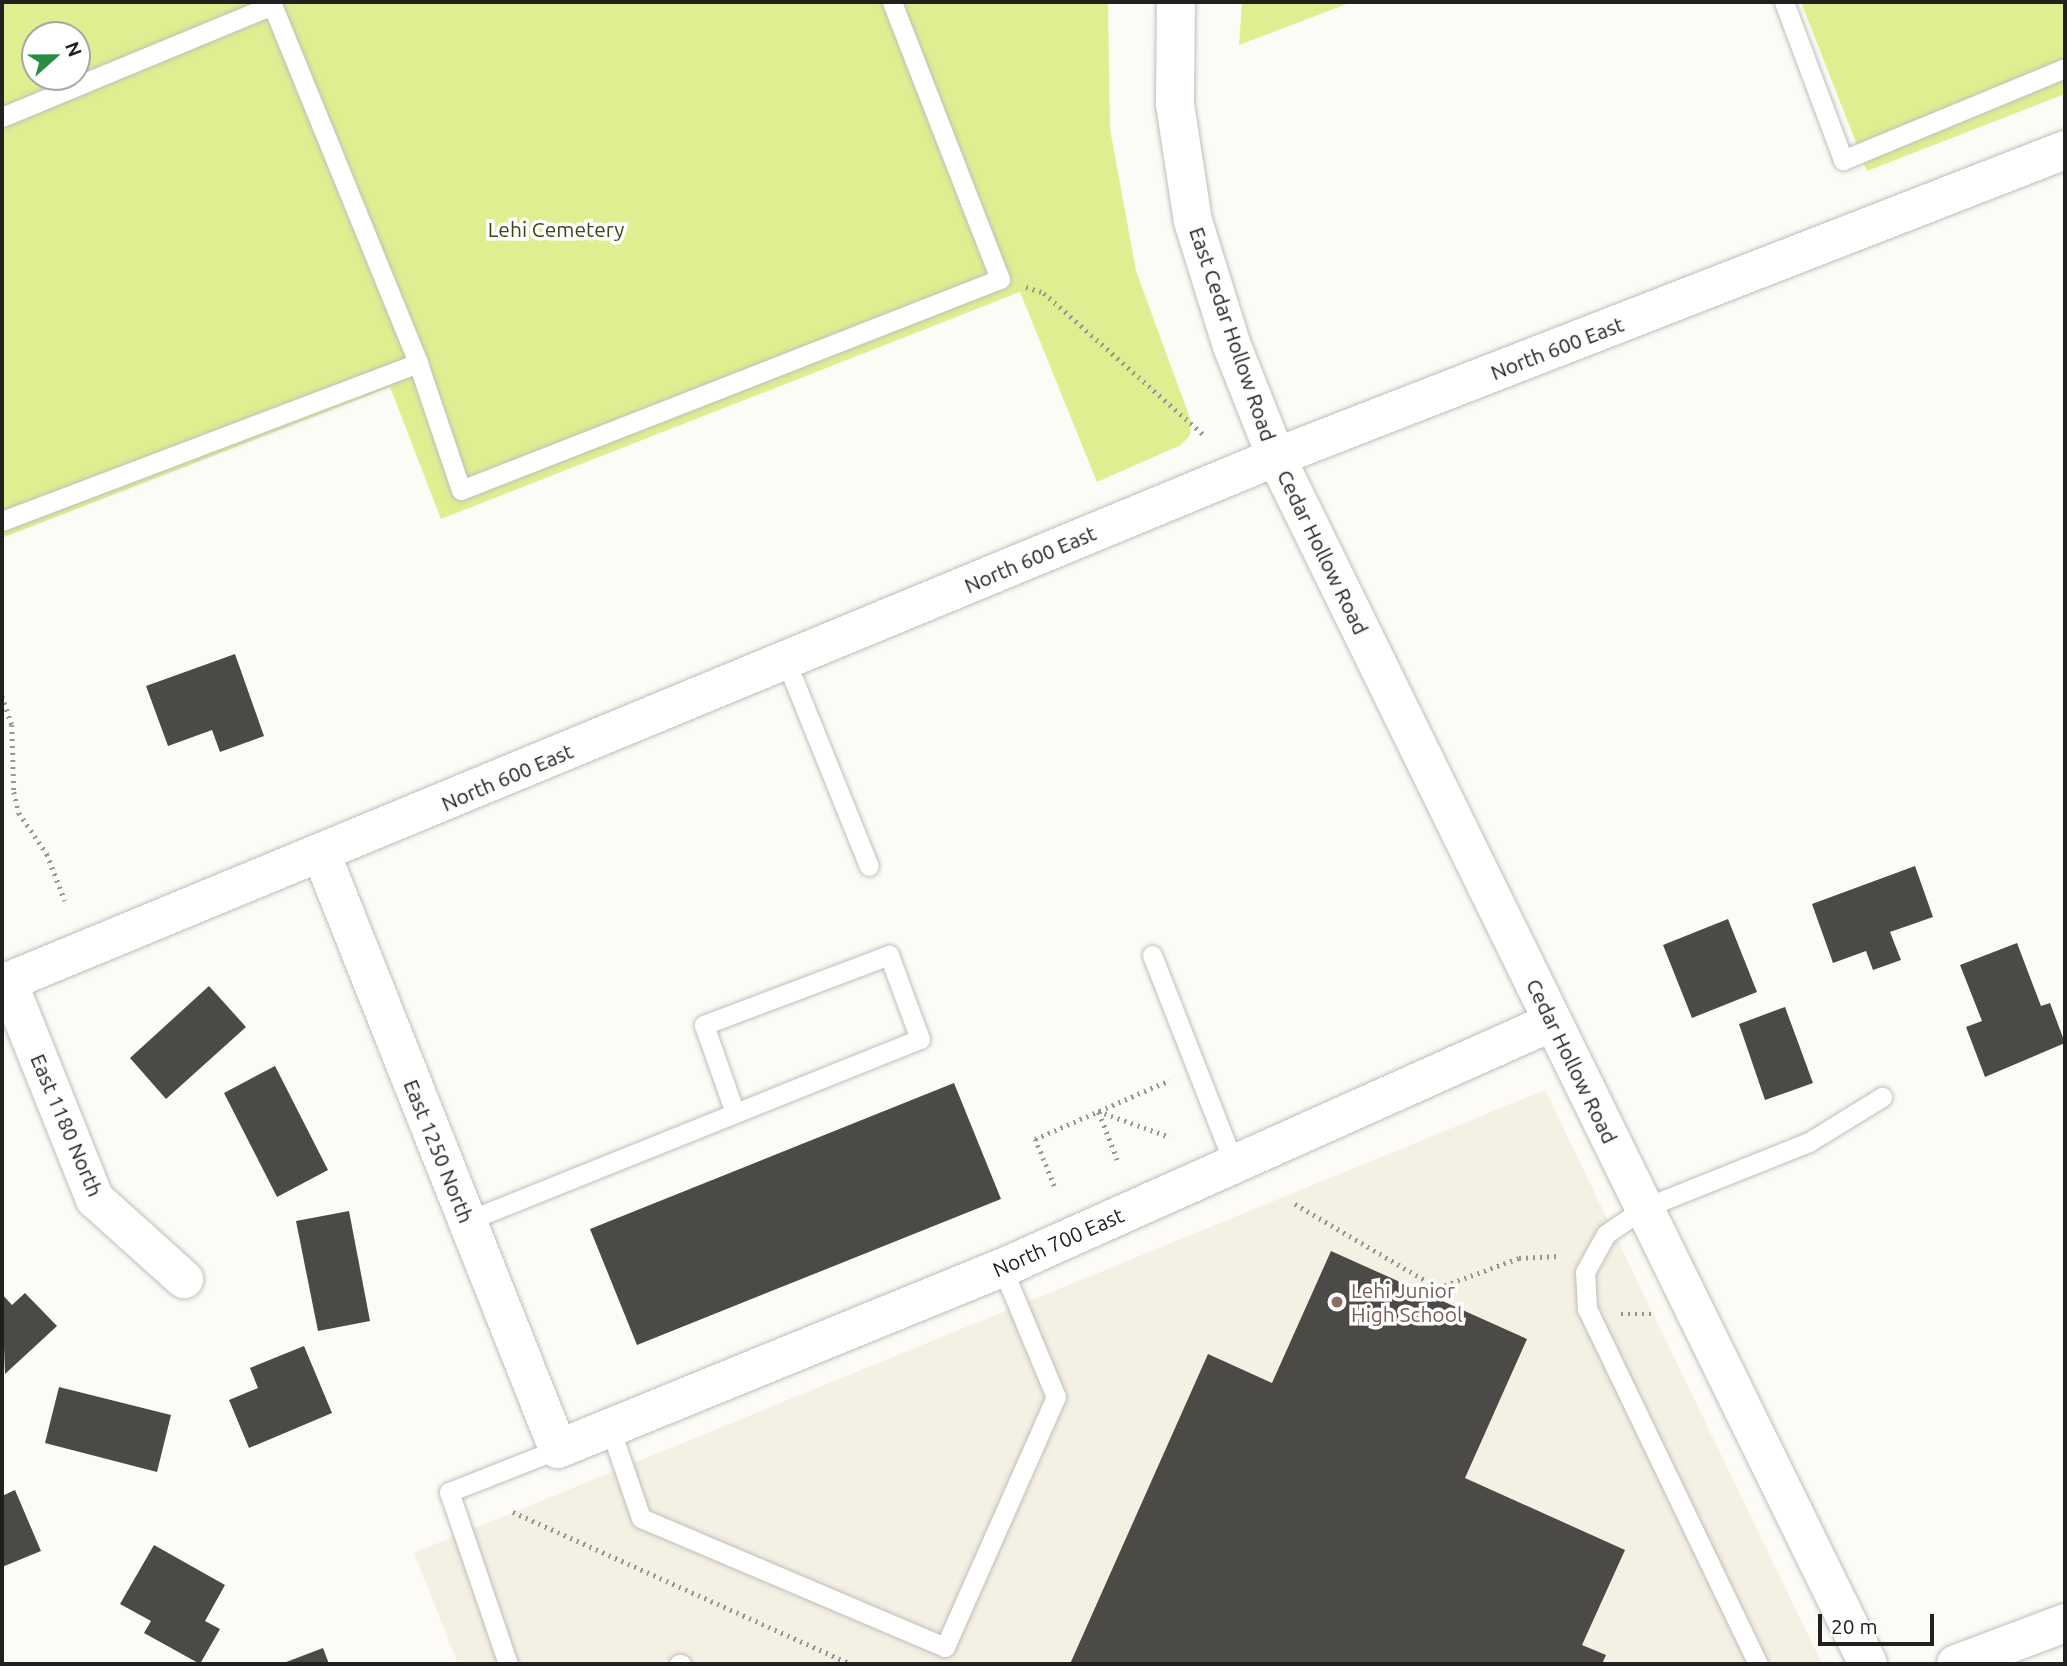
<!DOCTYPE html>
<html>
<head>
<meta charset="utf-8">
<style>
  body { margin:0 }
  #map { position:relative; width:2067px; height:1666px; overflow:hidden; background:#fdfbf6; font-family:Ubuntu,sans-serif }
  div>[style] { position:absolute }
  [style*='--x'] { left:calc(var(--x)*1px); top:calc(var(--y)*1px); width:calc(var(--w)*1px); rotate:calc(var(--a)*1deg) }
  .built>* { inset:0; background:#f4f0e3 }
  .green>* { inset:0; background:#deef91 }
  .building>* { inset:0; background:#4b4a46 }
  .path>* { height:4.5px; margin-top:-2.25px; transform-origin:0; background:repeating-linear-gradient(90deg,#979692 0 2px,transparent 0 7px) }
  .roads { filter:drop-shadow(0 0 2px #bfbeb9) drop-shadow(0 0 2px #bfbeb9) }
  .service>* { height:19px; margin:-9.5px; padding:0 9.5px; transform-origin:9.5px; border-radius:9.5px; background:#fff }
  .minor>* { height:38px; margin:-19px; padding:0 19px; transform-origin:19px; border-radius:19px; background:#fff }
  .tertiary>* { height:38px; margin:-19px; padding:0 19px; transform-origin:19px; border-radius:19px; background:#fff }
  .dots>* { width:19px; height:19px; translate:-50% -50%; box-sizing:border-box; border:4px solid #fff; border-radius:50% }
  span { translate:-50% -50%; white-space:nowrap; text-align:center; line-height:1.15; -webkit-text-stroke:7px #fff; paint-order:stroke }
  .park-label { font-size:21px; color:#3d4319 }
  .street-label { font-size:21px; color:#20201e }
  .education-label { font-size:21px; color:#785e54 }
  .left { translate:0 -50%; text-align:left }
  .frame { position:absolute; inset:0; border:4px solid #20201e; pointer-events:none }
  .north { position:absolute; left:21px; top:21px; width:70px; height:70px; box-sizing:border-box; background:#fff; border:2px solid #a6a6a5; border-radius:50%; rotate:69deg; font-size:19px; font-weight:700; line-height:28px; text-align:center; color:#20201e }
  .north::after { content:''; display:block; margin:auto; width:24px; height:32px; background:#278e44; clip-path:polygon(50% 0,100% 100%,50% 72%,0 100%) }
  .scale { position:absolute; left:1818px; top:1614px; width:116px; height:32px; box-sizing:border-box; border:4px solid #20201e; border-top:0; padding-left:9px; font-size:21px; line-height:24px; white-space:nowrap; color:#20201e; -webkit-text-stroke:5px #fff; paint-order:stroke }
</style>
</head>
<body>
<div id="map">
  <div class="built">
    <i style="clip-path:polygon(1545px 1090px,1822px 1664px,458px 1664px,414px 1553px)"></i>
  </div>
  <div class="green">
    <i style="clip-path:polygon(evenodd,2px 2px,1108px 2px,1110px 129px,1136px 271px,1191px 421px,1190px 435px,1181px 445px,1097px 482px,1020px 292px,441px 519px,390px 387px,2px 538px,2px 2px,35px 35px,77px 35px,77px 77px,35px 77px,35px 35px)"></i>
    <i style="clip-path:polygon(1242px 2px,1352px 2px,1239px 45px)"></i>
    <i style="clip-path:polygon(1801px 2px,2065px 2px,2065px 94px,1867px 171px)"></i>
  </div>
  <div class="building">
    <i style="clip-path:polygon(235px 654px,264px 736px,220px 752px,212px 730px,168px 746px,146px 686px)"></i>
    <i style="clip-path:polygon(1915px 866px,1933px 917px,1890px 932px,1901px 960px,1873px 970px,1866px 951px,1833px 963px,1812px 904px)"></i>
    <i style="clip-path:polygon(1728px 919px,1757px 992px,1692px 1018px,1663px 945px)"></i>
    <i style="clip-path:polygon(2017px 943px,2041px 1006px,2050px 1003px,2065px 1043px,1985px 1077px,1966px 1027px,1982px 1021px,1960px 965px)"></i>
    <i style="clip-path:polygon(209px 986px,246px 1027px,166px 1099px,130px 1058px)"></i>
    <i style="clip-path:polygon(1785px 1007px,1813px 1083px,1765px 1100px,1739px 1024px)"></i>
    <i style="clip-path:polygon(275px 1066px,328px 1170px,277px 1197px,224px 1093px)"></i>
    <i style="clip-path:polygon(954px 1083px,1001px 1199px,637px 1345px,590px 1229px)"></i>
    <i style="clip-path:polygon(349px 1211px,370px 1321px,318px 1331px,296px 1221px)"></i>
    <i style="clip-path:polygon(1331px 1251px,1527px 1339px,1465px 1478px,1625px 1550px,1582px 1645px,1606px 1655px,1602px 1664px,1070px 1664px,1208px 1354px,1272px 1383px)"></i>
    <i style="clip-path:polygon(25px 1293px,57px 1326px,5px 1374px,2px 1294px,12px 1305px)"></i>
    <i style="clip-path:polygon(304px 1346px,332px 1413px,249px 1448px,229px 1400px,258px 1388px,250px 1368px)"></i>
    <i style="clip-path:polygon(59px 1387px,171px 1415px,157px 1472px,45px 1443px)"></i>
    <i style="clip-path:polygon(15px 1490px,41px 1551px,2px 1567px,2px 1496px)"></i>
    <i style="clip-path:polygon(154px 1545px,225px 1585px,205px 1621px,220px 1629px,200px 1664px,144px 1633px,151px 1621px,120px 1604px)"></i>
    <i style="clip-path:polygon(323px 1648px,329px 1664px,281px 1664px)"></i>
  </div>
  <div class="path">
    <i style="--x:1026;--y:287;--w:19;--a:18"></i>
    <i style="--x:1044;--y:293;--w:215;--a:41.6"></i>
    <i style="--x:2;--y:696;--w:31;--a:71"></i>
    <i style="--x:12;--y:725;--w:67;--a:88.3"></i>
    <i style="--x:14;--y:792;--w:22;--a:77"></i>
    <i style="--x:19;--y:813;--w:50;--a:55.7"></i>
    <i style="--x:47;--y:854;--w:50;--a:69"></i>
    <i style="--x:1117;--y:1160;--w:53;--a:-111.2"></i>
    <i style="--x:1098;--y:1111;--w:77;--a:19.9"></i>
    <i style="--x:1054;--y:1186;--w:51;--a:-112"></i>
    <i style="--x:1035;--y:1139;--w:147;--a:-23.6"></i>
    <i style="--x:1295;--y:1204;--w:166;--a:30.4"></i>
    <i style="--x:1438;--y:1288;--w:86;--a:-20.3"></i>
    <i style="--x:1519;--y:1258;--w:39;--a:-3"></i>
    <i style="--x:1621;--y:1314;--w:33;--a:0"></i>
    <i style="--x:513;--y:1512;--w:371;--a:24.2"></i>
  </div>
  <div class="roads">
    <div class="service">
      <i style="--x:271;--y:2;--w:390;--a:67.8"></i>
      <i style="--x:418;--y:363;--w:134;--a:71.3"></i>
      <i style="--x:461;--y:490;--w:579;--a:-21.38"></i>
      <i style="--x:1000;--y:279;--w:297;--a:-111.3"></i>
      <i style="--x:1784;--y:2;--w:169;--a:69.5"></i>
      <i style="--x:1843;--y:160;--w:240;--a:-22.5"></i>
      <i style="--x:2;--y:117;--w:293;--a:-22.5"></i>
      <i style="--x:2;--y:521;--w:445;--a:-20.8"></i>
      <i style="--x:786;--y:661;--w:221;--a:68"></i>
      <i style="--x:1152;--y:955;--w:225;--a:68.6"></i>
      <i style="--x:467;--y:1221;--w:488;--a:-21.9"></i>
      <i style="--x:920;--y:1039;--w:90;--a:-110.3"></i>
      <i style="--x:889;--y:955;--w:198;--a:159.3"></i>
      <i style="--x:704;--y:1025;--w:93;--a:70.6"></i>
      <i style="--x:610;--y:1428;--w:95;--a:71"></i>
      <i style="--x:641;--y:1518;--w:330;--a:23"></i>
      <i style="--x:945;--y:1647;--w:274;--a:-66.1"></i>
      <i style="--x:1056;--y:1397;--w:141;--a:-112.6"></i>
      <i style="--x:508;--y:1664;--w:182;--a:-108.9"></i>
      <i style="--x:449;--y:1492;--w:117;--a:-21.5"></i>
      <i style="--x:679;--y:1664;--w:2;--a:0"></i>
      <i style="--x:1758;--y:1664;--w:394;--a:-115.7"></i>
      <i style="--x:1587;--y:1309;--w:37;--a:-93"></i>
      <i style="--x:1585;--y:1272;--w:43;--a:-61.1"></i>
      <i style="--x:1606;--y:1234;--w:46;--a:-34.4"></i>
      <i style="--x:1644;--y:1208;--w:178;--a:-21.8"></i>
      <i style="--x:1809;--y:1142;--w:86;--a:-31.7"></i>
    </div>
    <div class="minor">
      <i style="--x:1276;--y:457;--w:1344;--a:63.87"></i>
      <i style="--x:321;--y:853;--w:641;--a:68.31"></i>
      <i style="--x:558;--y:1449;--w:499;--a:-22.2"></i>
      <i style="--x:1020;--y:1260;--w:583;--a:-24.1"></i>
      <i style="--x:8;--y:982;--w:234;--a:68.2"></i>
      <i style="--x:95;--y:1199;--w:120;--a:42"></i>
      <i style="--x:1956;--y:1664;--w:116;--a:-20.6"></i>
    </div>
    <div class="tertiary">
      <i style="--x:1176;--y:2;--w:102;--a:90.6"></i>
      <i style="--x:1175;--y:104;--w:118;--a:81.3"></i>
      <i style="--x:1193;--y:221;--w:131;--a:72.7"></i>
      <i style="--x:1232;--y:346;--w:119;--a:68.4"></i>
      <i style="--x:2;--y:984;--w:1379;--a:-22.47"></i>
      <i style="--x:1276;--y:457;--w:847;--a:-21.26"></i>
    </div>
  </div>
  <div class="dots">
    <i style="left:1337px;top:1302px;background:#8d6e63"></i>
  </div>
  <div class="park-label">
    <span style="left:556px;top:229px">Lehi Cemetery</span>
  </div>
  <div class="street-label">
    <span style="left:1233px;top:334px;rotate:71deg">East Cedar Hollow Road</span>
    <span style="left:1557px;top:348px;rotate:-21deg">North 600 East</span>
    <span style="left:1323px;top:552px;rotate:64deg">Cedar Hollow Road</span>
    <span style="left:1030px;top:559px;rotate:-23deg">North 600 East</span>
    <span style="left:507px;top:777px;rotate:-23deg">North 600 East</span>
    <span style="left:1572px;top:1061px;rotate:64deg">Cedar Hollow Road</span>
    <span style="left:67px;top:1125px;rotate:67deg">East 1180 North</span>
    <span style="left:439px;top:1151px;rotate:68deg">East 1250 North</span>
    <span style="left:1058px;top:1242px;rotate:-24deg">North 700 East</span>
  </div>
  <div class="education-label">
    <span class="left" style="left:1351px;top:1302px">Lehi Junior<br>High School</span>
  </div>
  <div class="frame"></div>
  <div class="north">N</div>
  <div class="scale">20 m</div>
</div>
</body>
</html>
